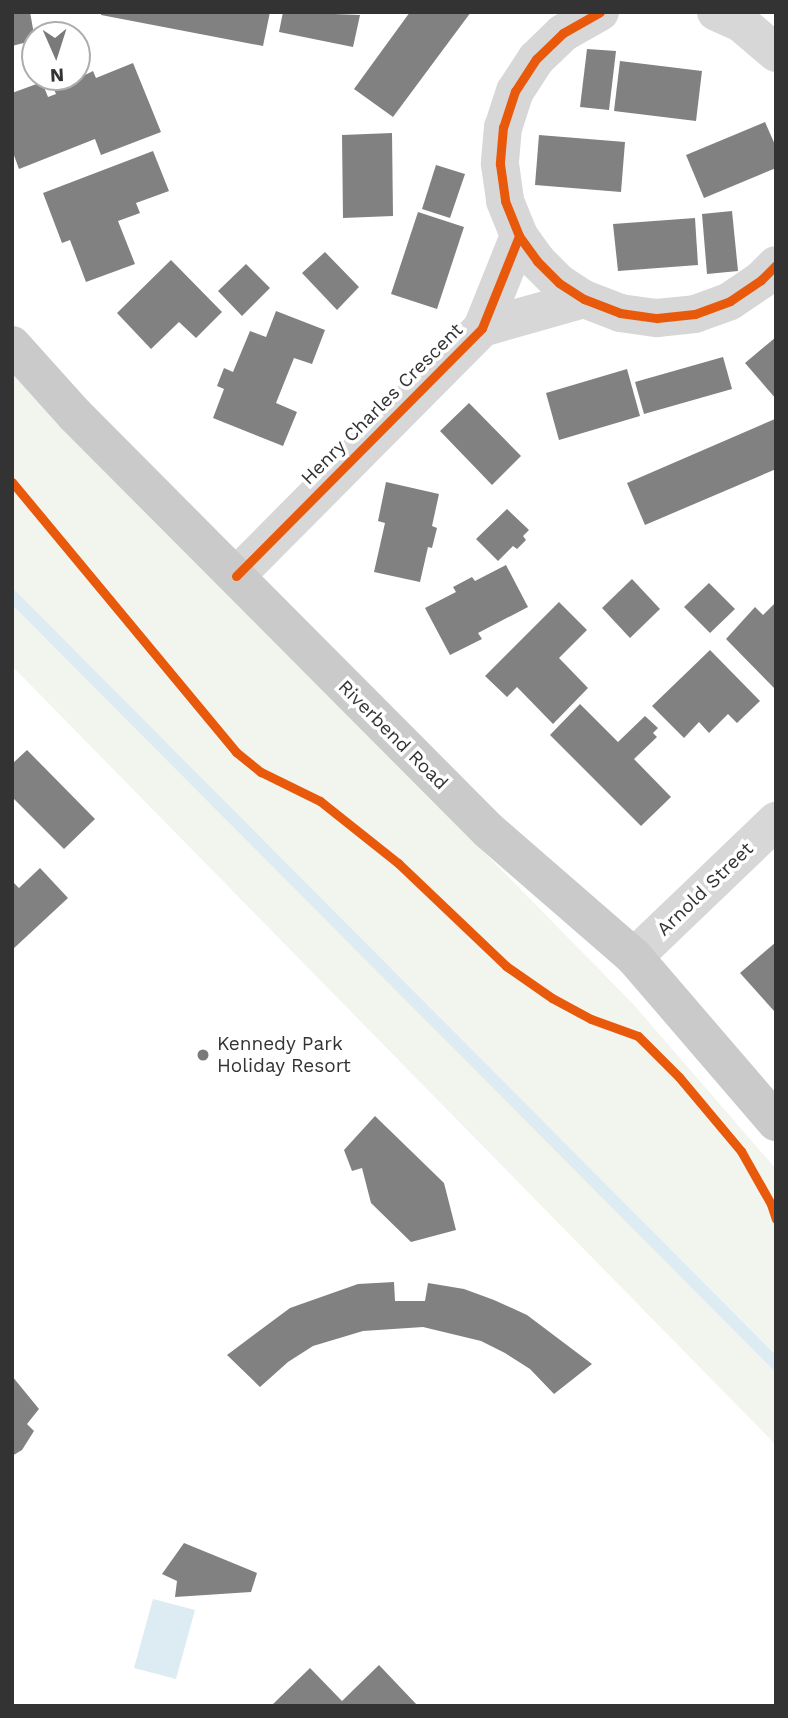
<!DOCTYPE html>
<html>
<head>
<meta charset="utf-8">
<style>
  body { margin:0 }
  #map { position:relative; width:788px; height:1718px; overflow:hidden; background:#fff; font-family:"Work Sans",sans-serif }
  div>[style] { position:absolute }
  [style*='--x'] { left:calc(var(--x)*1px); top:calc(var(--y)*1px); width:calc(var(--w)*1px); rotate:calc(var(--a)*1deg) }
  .green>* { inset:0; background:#f1f5ed }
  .water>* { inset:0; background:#ddebf3 }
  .stream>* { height:12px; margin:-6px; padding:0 6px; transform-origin:6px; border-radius:6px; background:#ddebf3 }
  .building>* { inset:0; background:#818181 }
  .minor>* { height:38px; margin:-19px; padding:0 19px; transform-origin:19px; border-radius:19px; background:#d7d7d7 }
  .major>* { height:38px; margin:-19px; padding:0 19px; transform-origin:19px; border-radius:19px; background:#cacaca }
  .cycleway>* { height:9px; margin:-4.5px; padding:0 4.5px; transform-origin:4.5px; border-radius:4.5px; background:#e8590c }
  .dots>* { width:19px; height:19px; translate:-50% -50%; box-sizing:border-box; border:4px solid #fff; border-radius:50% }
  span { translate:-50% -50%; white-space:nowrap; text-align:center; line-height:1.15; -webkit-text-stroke:7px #fff; paint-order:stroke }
  .street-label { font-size:19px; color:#333 }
  .poi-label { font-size:19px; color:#333 }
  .left { translate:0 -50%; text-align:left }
  .frame { position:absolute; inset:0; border:14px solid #333; pointer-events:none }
  .north { position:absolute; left:21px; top:21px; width:70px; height:70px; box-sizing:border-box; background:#fff; border:2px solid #adadad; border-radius:50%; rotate:177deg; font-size:19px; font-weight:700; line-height:28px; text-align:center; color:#333 }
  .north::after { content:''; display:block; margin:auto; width:24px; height:32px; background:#7a7a7a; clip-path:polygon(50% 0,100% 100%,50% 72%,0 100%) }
</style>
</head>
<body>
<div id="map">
  <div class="green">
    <i style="clip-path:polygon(12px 371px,634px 1005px,776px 1169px,776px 1445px,12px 666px)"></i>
  </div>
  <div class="water">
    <i style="clip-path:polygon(153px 1599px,195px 1610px,176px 1679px,134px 1668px)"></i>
  </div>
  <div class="stream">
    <i style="--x:12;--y:596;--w:1083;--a:45.15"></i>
  </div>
  <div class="building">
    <i style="clip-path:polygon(12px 12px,30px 12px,35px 40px,12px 46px)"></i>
    <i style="clip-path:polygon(101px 12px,270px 12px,263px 46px,101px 15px)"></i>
    <i style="clip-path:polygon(283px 12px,360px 15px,353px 47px,279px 32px)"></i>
    <i style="clip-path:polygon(410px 12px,471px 12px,393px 117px,354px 89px)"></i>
    <i style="clip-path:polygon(587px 49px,616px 51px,609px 110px,580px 107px)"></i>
    <i style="clip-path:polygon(620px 61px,702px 71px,696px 121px,614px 111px)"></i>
    <i style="clip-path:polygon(133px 63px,161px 132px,101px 155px,95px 139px,19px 169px,12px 150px,12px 93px,42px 82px,48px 97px,56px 94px,49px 78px,77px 77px,77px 67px,80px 66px,83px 76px,93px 71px,96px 78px)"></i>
    <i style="clip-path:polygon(765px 122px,776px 147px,776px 168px,704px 198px,686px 155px)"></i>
    <i style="clip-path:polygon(392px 133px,393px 216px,343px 218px,342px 135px)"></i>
    <i style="clip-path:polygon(539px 135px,625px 142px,621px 192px,535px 185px)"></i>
    <i style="clip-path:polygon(153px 151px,169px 191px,136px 203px,140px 213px,118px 221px,135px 264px,86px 282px,70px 240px,62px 243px,43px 193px)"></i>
    <i style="clip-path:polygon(436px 165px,465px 174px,450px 218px,422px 209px)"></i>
    <i style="clip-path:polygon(732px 211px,738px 271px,707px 274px,702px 214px)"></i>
    <i style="clip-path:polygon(418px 212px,464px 227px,437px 309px,391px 294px)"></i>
    <i style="clip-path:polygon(695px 218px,698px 265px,618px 271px,613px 224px)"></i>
    <i style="clip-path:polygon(325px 252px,359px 287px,337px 310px,302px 273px)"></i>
    <i style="clip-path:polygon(171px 260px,222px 312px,196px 338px,179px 322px,151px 349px,117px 313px)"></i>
    <i style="clip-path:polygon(246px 264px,270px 288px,242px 316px,218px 291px)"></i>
    <i style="clip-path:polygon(276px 311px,325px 330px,312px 364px,294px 358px,276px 403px,297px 412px,283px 446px,213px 418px,224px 389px,217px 386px,224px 368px,233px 372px,250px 331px,266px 337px)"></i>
    <i style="clip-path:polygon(776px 337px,776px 399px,745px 363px)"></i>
    <i style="clip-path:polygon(723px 357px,732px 389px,644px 414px,635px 382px)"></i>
    <i style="clip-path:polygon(627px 369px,640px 416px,559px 440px,546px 393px)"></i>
    <i style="clip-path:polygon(469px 403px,521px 456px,492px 485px,440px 431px)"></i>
    <i style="clip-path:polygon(775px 419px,776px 469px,645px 525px,627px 483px)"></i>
    <i style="clip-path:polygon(386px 482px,439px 494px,432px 526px,437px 528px,432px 548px,428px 547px,420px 582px,374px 572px,385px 523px,378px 521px)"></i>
    <i style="clip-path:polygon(507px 509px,529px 530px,523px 536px,526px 540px,517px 549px,513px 546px,498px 561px,476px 539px)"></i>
    <i style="clip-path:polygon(506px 565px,528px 607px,478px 633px,482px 639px,450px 655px,425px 608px,456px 592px,453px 587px,472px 577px,475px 581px)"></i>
    <i style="clip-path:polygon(632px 579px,660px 609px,630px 638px,602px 608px)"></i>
    <i style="clip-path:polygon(709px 583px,735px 609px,710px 633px,684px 607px)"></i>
    <i style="clip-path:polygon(559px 602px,587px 630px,559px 658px,588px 688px,553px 724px,517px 687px,507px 697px,485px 676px)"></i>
    <i style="clip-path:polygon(776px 602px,776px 686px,774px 688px,726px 639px,755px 607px,763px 615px)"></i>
    <i style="clip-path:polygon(710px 650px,760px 701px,737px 723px,728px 714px,709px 733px,699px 722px,684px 738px,652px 706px)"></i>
    <i style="clip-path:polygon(580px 704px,618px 742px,645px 716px,658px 728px,653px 733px,657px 737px,634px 759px,671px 797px,641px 826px,550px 735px)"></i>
    <i style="clip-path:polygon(27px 750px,95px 819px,64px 849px,12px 797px,12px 764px)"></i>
    <i style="clip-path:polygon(40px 868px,68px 898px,12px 950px,12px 881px,19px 888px)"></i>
    <i style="clip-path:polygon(776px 942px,776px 1010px,774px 1011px,740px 973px)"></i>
    <i style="clip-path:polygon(375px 1116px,444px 1183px,456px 1230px,411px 1242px,371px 1203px,362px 1168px,352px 1171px,344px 1150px)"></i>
    <i style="clip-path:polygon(394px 1282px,395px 1301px,425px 1301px,428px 1283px,464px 1289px,494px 1300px,527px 1315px,592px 1364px,554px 1394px,530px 1369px,505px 1353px,481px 1341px,423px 1327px,363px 1331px,313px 1346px,288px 1362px,260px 1387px,227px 1355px,290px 1308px,358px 1284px)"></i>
    <i style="clip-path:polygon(12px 1376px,39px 1409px,27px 1424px,34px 1431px,22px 1450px,12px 1456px)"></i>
    <i style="clip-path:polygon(184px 1543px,257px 1573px,251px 1592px,175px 1597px,177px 1581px,162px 1574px)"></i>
    <i style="clip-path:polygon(379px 1665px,418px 1706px,271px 1706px,310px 1668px,342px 1701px)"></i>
  </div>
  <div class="minor">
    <i style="--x:600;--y:12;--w:43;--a:150.4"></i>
    <i style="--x:563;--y:33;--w:37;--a:136"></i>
    <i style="--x:536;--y:59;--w:38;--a:123"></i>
    <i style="--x:515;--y:91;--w:38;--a:108"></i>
    <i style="--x:503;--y:127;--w:37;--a:95"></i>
    <i style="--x:500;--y:164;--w:37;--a:82"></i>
    <i style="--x:505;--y:201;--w:38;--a:68"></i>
    <i style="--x:519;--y:236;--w:31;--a:54"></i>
    <i style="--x:537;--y:261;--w:31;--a:45"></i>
    <i style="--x:559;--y:283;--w:30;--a:33"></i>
    <i style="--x:584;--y:299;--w:39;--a:21"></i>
    <i style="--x:620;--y:313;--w:37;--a:8"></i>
    <i style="--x:657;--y:318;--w:38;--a:-6"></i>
    <i style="--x:695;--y:314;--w:37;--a:-20"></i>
    <i style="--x:730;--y:301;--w:37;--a:-34"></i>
    <i style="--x:761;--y:280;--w:21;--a:-45"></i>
    <i style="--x:716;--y:12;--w:27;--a:24"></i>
    <i style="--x:741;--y:23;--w:46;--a:40.6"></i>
    <i style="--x:482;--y:328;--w:106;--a:-15.9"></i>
    <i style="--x:236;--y:576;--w:349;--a:-45.2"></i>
    <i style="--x:482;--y:328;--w:99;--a:-68.1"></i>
    <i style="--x:634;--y:957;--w:197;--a:-43.8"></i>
  </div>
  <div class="major">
    <i style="--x:12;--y:345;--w:94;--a:48"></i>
    <i style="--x:75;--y:415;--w:587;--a:45.14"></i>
    <i style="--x:489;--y:831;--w:192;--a:41"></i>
    <i style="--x:634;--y:957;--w:218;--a:49.3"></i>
  </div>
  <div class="cycleway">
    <i style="--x:600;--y:12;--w:43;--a:150.4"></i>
    <i style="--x:563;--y:33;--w:37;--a:136"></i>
    <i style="--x:536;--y:59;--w:38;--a:123"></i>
    <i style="--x:515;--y:91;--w:38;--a:108"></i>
    <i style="--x:503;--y:127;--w:37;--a:95"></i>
    <i style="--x:500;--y:164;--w:37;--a:82"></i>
    <i style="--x:505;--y:201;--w:38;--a:68"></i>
    <i style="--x:519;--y:236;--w:31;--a:54"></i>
    <i style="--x:537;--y:261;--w:31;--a:45"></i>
    <i style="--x:559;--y:283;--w:30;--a:33"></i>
    <i style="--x:584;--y:299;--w:39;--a:21"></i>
    <i style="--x:620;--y:313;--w:37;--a:8"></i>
    <i style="--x:657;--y:318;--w:38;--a:-6"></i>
    <i style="--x:695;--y:314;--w:37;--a:-20"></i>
    <i style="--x:730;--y:301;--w:37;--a:-34"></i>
    <i style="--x:761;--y:280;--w:21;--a:-45"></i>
    <i style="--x:12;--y:482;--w:351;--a:50.3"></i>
    <i style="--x:236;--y:752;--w:32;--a:39"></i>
    <i style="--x:261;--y:772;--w:66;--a:26.2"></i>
    <i style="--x:320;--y:801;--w:100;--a:38.5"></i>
    <i style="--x:398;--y:863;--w:149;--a:43.6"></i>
    <i style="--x:506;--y:966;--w:56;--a:34.8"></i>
    <i style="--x:552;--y:998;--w:44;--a:28.3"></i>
    <i style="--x:591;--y:1019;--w:50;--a:19.9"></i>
    <i style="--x:638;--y:1036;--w:58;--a:45"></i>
    <i style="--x:679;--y:1077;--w:97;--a:50"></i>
    <i style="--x:741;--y:1151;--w:61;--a:60.5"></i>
    <i style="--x:771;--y:1204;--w:16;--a:72"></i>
    <i style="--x:236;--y:576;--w:349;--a:-45.2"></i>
    <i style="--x:482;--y:328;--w:99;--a:-68.1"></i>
  </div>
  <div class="dots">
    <i style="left:203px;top:1055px;background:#7a7a7a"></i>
  </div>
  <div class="street-label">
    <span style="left:382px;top:404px;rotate:-45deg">Henry Charles Crescent</span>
    <span style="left:393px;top:735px;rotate:45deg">Riverbend Road</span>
    <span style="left:705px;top:889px;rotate:-44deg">Arnold Street</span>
  </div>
  <div class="poi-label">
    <span class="left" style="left:217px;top:1055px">Kennedy Park<br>Holiday Resort</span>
  </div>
  <div class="frame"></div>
  <div class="north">N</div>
</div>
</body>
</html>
